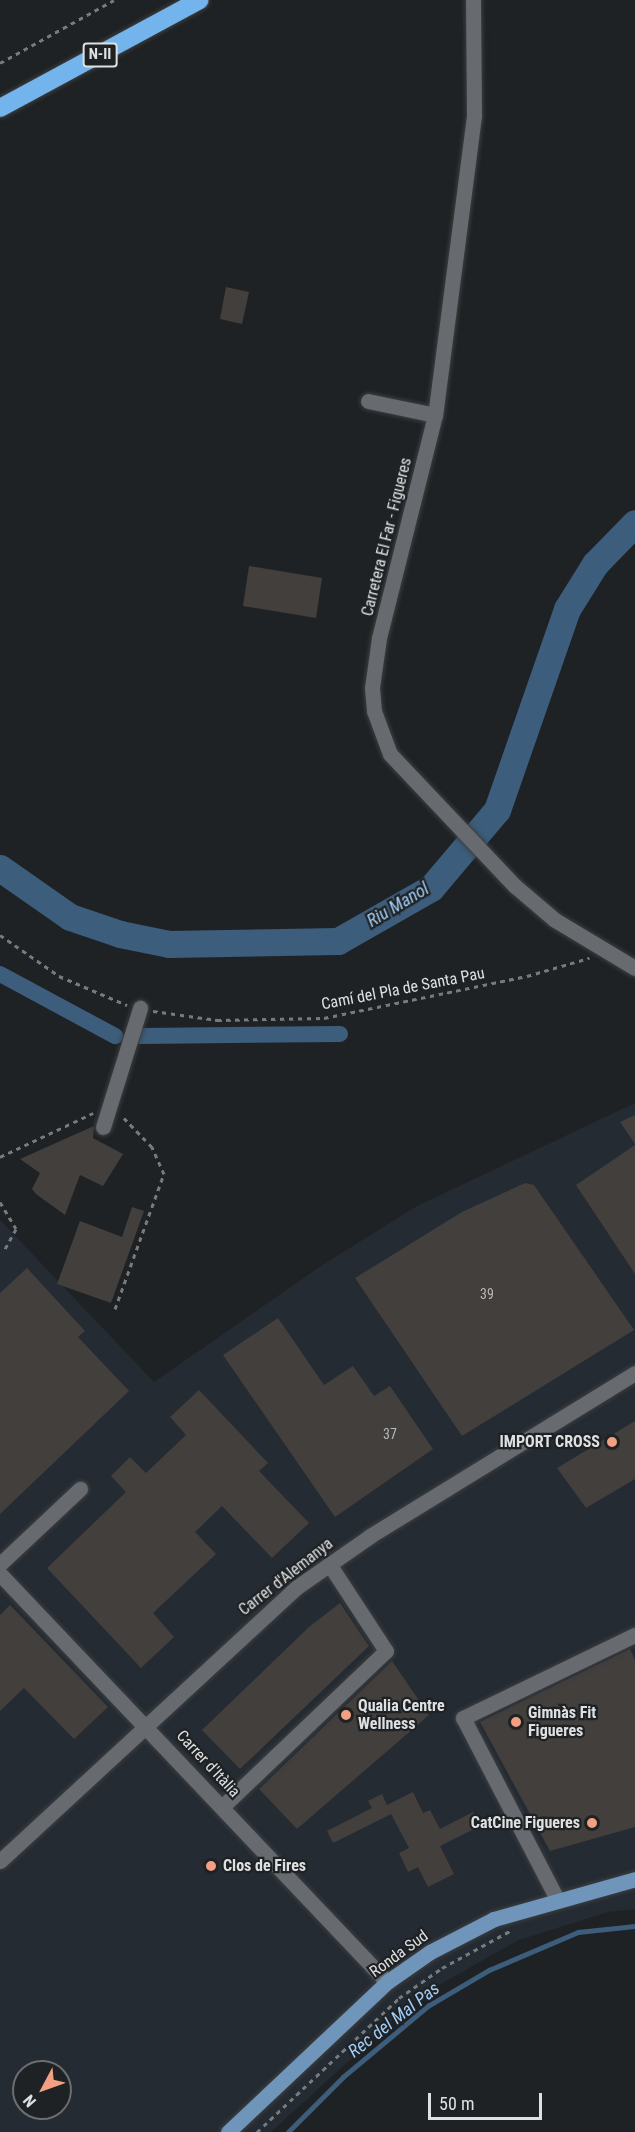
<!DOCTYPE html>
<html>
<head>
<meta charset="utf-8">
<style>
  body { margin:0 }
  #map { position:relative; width:635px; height:2132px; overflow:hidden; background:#1f2224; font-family:"Roboto Condensed",sans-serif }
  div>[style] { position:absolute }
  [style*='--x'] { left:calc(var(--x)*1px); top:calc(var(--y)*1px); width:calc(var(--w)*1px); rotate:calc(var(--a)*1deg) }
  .built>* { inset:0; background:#242b32 }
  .stream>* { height:4.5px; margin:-2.25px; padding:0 2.25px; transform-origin:2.25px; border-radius:2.25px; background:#3c5d7b }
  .canal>* { height:16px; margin:-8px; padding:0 8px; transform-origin:8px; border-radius:8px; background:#3c5d7b }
  .river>* { height:27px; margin:-13.5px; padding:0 13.5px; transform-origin:13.5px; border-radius:13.5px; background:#3c5d7b }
  .building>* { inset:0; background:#433f3d }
  .path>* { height:3px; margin-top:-1.5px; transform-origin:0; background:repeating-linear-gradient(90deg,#787b7d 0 4.5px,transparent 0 9px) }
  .roads { filter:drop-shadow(0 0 2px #3c3e41) drop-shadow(0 0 2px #3c3e41) }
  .minor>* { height:15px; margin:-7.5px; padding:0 7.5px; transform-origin:7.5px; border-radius:7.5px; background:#676a6e }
  .major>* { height:15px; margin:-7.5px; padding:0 7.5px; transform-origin:7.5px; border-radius:7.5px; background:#6f96ba }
  .highway>* { height:18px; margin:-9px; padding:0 9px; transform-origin:9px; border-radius:9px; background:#74b4ed }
  .dots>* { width:16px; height:16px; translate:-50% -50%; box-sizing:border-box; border:3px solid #1f2224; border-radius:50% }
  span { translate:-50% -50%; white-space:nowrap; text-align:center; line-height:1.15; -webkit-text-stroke:4.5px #1f2224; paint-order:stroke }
  .number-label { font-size:14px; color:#b7b8b9 }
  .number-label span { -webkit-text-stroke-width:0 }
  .shield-label span { padding:2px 4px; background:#1f2224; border:2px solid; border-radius:4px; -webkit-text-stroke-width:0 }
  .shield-label { font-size:15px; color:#dee0e2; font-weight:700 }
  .street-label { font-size:16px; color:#dee0e2 }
  .poi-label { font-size:16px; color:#dee0e2; font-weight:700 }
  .right { translate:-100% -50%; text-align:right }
  .left { translate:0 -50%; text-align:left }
  .water-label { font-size:18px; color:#a1cdf6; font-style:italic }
  .north { position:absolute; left:12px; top:2060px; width:60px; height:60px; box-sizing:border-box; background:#1f2224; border:2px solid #6b6e70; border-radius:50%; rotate:229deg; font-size:16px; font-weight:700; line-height:24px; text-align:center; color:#dee0e2 }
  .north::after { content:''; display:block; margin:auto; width:21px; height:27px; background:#f39f82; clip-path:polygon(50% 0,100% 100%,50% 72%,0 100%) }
  .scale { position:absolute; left:428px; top:2093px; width:114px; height:27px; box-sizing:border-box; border:3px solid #dee0e2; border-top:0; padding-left:8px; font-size:18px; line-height:21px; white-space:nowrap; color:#dee0e2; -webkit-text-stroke:4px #1f2224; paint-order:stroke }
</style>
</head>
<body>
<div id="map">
  <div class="built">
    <i style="clip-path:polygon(evenodd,635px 1103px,635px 1909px,608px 1912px,519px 1940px,421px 1995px,271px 2132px,0 2132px,0 1220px,154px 1382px,321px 1266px,417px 1206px,635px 1103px,24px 2072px,60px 2072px,60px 2108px,24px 2108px,24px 2072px)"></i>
  </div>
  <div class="stream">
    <i style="--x:288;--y:2132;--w:78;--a:-45"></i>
    <i style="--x:343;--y:2077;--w:111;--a:-39.9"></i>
    <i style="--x:428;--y:2006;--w:71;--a:-30.5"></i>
    <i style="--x:489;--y:1970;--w:97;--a:-23.1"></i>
    <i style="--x:578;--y:1932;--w:57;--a:-6"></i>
  </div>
  <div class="canal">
    <i style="--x:0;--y:974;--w:131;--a:28.3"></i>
    <i style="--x:141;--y:1036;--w:199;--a:-0.6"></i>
  </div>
  <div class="river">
    <i style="--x:0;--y:868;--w:85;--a:35"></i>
    <i style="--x:70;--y:917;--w:53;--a:18.8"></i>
    <i style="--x:120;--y:934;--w:50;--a:11.5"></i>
    <i style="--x:169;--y:944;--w:169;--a:-1"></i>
    <i style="--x:338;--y:941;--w:107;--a:-29.7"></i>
    <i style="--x:431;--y:888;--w:102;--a:-49.8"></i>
    <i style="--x:497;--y:810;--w:213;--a:-70.8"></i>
    <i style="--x:567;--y:609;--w:53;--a:-58.1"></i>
    <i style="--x:595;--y:564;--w:57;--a:-45.7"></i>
  </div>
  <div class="building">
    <i style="clip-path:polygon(226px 287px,249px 292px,242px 324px,220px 319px)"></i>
    <i style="clip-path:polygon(249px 566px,322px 578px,316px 618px,243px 606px)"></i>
    <i style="clip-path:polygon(635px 1115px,635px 1144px,620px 1122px)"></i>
    <i style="clip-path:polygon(94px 1126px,93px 1138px,123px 1154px,103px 1186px,80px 1175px,65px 1215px,36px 1194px,32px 1189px,40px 1173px,20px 1159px)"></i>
    <i style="clip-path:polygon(635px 1145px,635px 1274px,576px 1185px)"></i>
    <i style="clip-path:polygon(525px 1183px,534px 1185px,634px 1330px,462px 1436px,355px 1278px,462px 1212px)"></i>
    <i style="clip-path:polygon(132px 1207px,144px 1211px,111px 1303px,57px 1284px,80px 1221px,122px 1237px)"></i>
    <i style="clip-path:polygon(27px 1268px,85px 1331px,78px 1337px,129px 1391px,0 1514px,0 1293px)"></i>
    <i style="clip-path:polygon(278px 1318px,324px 1385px,353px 1366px,374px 1396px,390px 1386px,433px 1449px,335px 1517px,223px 1355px)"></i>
    <i style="clip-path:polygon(199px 1390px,268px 1463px,259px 1471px,309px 1523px,272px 1558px,222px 1506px,195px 1532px,216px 1554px,153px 1613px,174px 1637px,141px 1668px,47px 1568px,126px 1492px,111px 1476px,130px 1457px,146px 1473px,186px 1435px,170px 1417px)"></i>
    <i style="clip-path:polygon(635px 1421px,635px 1479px,586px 1508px,557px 1468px)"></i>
    <i style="clip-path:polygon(340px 1603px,369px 1646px,240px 1769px,202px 1730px,309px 1627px)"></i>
    <i style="clip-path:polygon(10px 1605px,108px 1707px,74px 1739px,24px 1688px,0 1711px,0 1615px)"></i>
    <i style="clip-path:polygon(630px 1649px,635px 1660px,635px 1827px,550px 1851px,480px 1722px)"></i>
    <i style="clip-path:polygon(392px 1661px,429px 1715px,297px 1829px,259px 1789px)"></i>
    <i style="clip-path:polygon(413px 1792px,423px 1813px,430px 1810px,440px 1829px,473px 1812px,480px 1826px,440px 1846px,454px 1874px,428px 1887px,418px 1867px,408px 1872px,399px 1853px,409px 1848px,389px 1810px,391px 1814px,333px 1843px,327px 1831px,372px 1808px,368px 1801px,382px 1794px,387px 1805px)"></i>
  </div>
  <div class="path">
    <i style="--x:0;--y:63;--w:130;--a:-28.9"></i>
    <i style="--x:0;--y:935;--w:72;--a:34.8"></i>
    <i style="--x:59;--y:976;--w:74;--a:23.1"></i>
    <i style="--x:153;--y:1011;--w:65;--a:8"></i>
    <i style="--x:217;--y:1020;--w:107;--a:-1.1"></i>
    <i style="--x:324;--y:1018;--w:207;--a:-11.7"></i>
    <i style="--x:527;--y:976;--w:65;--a:-16.2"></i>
    <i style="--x:0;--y:1157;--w:103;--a:-25.3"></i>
    <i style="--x:0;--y:1202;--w:31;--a:59"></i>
    <i style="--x:16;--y:1229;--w:25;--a:119"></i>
    <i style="--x:115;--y:1309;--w:144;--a:-70.1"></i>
    <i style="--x:164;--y:1174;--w:30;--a:-114"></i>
    <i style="--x:152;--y:1147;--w:43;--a:-134.1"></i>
    <i style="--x:257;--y:2132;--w:195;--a:-43.3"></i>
    <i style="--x:399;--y:1998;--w:52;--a:-34.9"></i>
    <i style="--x:442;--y:1968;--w:77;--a:-28.6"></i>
  </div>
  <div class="roads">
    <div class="minor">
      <i style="--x:473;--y:0;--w:116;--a:89.5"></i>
      <i style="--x:474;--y:116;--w:302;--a:97.4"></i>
      <i style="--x:435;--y:415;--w:230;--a:104.1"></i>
      <i style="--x:379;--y:638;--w:50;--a:98"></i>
      <i style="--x:372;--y:688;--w:23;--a:85"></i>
      <i style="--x:374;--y:711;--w:46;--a:69.6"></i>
      <i style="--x:390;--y:754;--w:182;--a:46.6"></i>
      <i style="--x:515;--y:886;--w:52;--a:40.4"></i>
      <i style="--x:555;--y:920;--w:93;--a:31"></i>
      <i style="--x:368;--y:401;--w:68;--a:11.8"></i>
      <i style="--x:103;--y:1127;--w:125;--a:-72.7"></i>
      <i style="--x:0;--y:1564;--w:110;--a:-43.2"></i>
      <i style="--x:0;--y:1574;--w:562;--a:46.51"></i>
      <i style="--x:223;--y:1806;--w:225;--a:-43.6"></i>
      <i style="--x:386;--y:1651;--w:104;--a:-123.2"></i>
      <i style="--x:0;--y:1861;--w:404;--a:-42.7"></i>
      <i style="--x:297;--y:1587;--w:89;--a:-34.9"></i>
      <i style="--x:370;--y:1536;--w:311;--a:-31.6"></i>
      <i style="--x:557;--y:1899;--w:204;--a:-117.4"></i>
      <i style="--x:463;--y:1718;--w:191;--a:-25.8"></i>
    </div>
    <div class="major">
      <i style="--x:228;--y:2132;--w:219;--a:-43.3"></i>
      <i style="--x:387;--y:1982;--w:52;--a:-34.9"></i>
      <i style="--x:430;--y:1952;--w:72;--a:-27.3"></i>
      <i style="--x:494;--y:1919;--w:147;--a:-15.8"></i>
    </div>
    <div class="highway">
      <i style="--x:0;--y:108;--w:227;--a:-28.4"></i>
    </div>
  </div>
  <div class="dots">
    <i style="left:612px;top:1442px;background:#f39f82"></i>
    <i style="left:346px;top:1715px;background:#f39f82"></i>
    <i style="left:516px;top:1722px;background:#f39f82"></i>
    <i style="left:592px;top:1823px;background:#f39f82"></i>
    <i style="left:211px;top:1866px;background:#f39f82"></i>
  </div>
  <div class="number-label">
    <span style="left:487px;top:1294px">39</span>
    <span style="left:390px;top:1434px">37</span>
  </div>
  <div class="shield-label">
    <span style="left:100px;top:55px">N-II</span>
  </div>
  <div class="street-label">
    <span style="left:387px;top:537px;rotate:-76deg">Carretera El Far - Figueres</span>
    <span style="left:403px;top:989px;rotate:-11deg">Camí del Pla de Santa Pau</span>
    <span style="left:286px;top:1577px;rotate:-38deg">Carrer d'Alemanya</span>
    <span style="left:208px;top:1764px;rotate:47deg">Carrer d'Itàlia</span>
    <span style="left:399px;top:1954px;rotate:-36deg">Ronda Sud</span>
  </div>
  <div class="poi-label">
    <span class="right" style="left:600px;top:1442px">IMPORT CROSS</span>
    <span class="left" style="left:358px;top:1715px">Qualia Centre<br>Wellness</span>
    <span class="left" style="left:528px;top:1722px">Gimnàs Fit<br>Figueres</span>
    <span class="right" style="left:580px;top:1823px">CatCine Figueres</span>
    <span class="left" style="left:223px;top:1866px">Clos de Fires</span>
  </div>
  <div class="water-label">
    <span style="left:398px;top:905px;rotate:-31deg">Riu Manol</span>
    <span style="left:394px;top:2020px;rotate:-38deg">Rec del Mal Pas</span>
  </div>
  <div class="north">N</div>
  <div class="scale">50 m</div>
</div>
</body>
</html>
